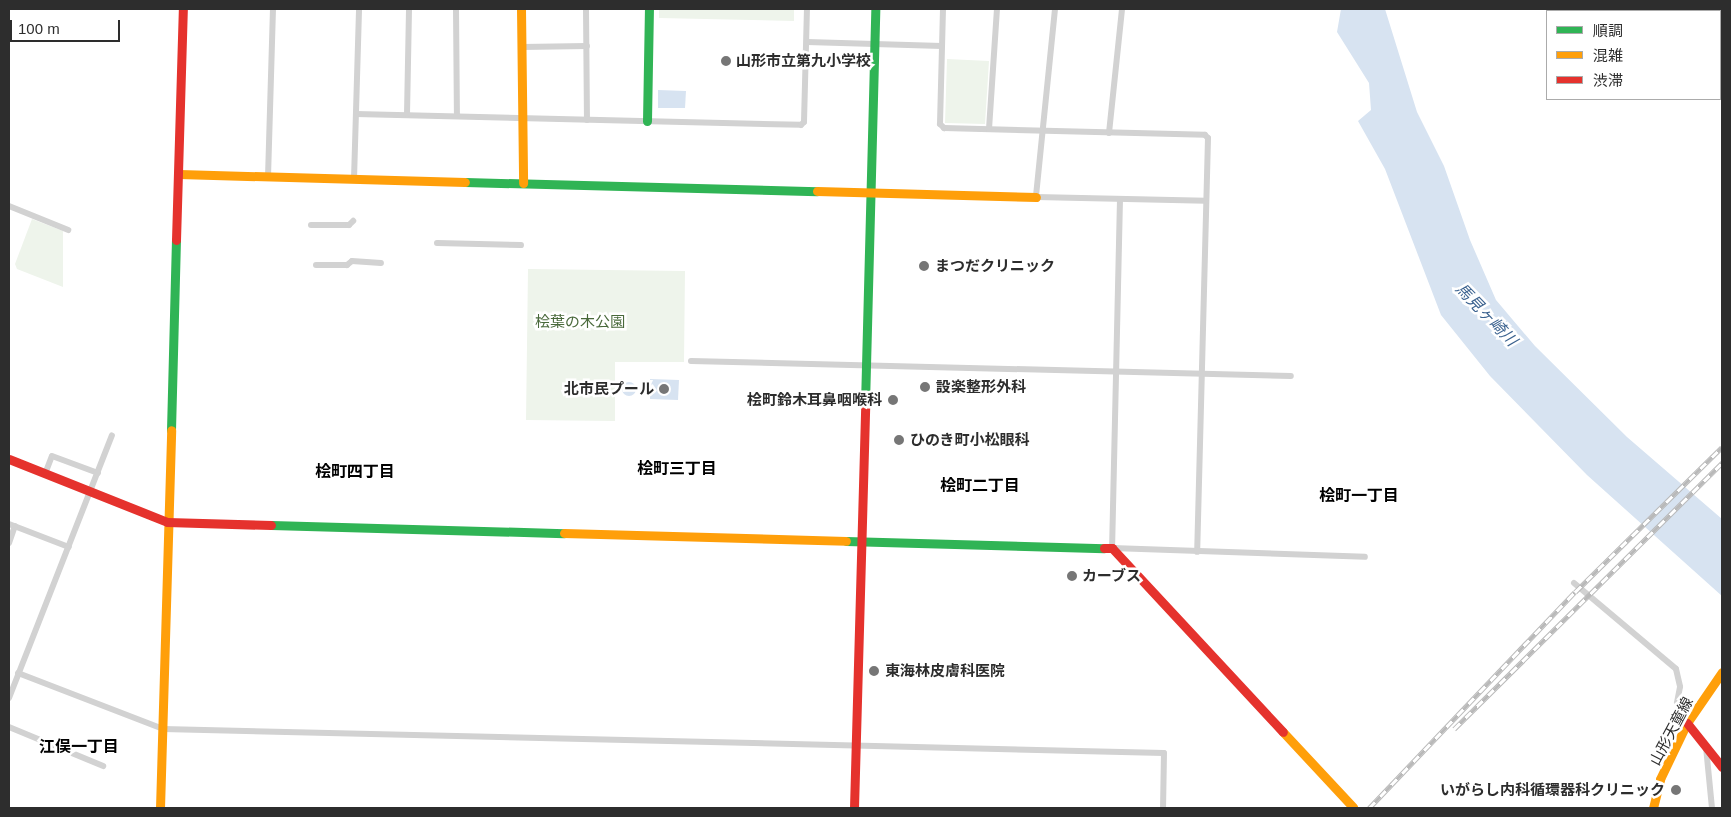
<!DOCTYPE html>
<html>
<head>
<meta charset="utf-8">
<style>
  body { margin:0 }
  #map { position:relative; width:1731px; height:817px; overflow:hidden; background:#fff; font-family:Helvetica,"Noto Sans JP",sans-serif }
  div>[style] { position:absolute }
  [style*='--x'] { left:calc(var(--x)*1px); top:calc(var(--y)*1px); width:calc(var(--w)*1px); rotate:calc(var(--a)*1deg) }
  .green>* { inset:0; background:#eef4eb }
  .water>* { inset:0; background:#d7e3f1 }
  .round { border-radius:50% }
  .street>* { height:6px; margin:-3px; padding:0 3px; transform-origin:3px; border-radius:3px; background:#d2d2d2 }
  .fast>* { height:9px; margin:-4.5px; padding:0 4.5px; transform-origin:4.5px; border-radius:4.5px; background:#30b455 }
  .slow>* { height:9px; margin:-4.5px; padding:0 4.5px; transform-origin:4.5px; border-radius:4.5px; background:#ff9f0a }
  .jam>* { height:9px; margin:-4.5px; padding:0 4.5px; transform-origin:4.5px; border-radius:4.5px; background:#e5322d }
  .rail>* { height:4.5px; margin-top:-2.25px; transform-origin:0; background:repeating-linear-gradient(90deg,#fff 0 8px,#b9b9b9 0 16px); box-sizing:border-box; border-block:1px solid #b9b9b9 }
  .dots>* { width:14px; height:14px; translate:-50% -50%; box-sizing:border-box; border:2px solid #fff; border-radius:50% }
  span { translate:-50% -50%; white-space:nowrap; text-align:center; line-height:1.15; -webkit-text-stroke:5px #fff; paint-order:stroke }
  .poi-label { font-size:15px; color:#2d2d2d; font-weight:700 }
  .left { translate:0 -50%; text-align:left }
  .right { translate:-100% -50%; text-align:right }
  .park-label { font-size:15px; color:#49693b }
  .street-label { font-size:15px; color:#2d2d2d }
  .water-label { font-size:16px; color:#3b628f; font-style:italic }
  .neighbourhood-label { font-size:16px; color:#000; font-weight:700 }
  .frame { position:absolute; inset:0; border:10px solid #2d2d2d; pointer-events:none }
  .legend { position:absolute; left:1546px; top:10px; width:175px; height:90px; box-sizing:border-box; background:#fff; border:1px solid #ababab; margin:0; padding:6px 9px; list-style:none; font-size:15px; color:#2d2d2d }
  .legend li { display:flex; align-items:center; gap:10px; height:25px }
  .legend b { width:25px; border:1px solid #ababab }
  .scale { position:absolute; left:10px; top:20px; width:110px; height:22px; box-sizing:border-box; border:2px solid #2d2d2d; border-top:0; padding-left:6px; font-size:15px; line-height:18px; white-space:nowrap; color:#2d2d2d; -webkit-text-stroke:4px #fff; paint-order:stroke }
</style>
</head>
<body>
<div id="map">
  <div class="green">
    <i style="clip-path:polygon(659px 9px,794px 9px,794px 21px,659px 18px)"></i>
    <i style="clip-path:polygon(947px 59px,989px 61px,985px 124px,945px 123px)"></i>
    <i style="clip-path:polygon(32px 219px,63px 231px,63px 287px,17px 269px,15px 264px)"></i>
    <i style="clip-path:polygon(528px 269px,685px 271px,684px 362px,615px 362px,615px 421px,526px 420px)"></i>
  </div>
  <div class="water">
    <i style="clip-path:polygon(1341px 9px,1385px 9px,1417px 112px,1444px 166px,1470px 240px,1496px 300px,1535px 346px,1627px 437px,1722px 519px,1722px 596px,1587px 475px,1490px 376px,1441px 315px,1385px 169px,1358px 121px,1371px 110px,1369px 83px,1337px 32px)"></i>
    <i style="clip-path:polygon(658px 90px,686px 91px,685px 108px,658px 108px)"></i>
    <i style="clip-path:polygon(650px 379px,679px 380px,678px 400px,650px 399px)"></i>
    <i class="round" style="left:622px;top:382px;width:14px;height:14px"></i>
  </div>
  <div class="street">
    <i style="--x:456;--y:9;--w:107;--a:89.5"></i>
    <i style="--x:586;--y:9;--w:111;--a:89.5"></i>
    <i style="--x:943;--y:9;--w:115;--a:91.5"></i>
    <i style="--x:940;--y:124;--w:6;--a:45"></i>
    <i style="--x:944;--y:128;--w:261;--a:1.5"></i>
    <i style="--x:1205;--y:135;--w:4;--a:45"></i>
    <i style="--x:1208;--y:138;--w:414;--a:91.5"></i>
    <i style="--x:1055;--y:9;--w:189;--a:95.8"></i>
    <i style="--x:1036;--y:197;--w:170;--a:1.3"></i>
    <i style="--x:807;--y:42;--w:135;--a:1.7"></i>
    <i style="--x:522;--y:47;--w:65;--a:-0.9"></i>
    <i style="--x:356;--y:114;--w:445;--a:1.4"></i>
    <i style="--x:801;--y:125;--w:4;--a:-45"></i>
    <i style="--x:804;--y:122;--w:113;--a:-88.5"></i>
    <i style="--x:407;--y:114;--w:105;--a:-88.9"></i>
    <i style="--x:989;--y:129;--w:120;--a:-86.2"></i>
    <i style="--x:1109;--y:133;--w:125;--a:-84"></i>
    <i style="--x:268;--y:177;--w:168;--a:-88.3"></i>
    <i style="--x:354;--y:179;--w:170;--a:-88.3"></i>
    <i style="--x:1120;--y:199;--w:349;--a:91.3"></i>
    <i style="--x:1112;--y:548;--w:253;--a:2"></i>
    <i style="--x:9;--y:206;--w:64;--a:22.1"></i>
    <i style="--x:311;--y:225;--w:38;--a:0"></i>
    <i style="--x:349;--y:225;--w:6;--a:-45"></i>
    <i style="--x:437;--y:243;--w:84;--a:1.4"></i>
    <i style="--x:316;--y:265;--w:31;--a:0"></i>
    <i style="--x:347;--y:265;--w:6;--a:-39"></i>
    <i style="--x:352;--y:261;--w:29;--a:4"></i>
    <i style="--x:691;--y:361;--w:600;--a:1.43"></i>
    <i style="--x:45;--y:474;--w:19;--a:-69"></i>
    <i style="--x:52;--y:456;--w:49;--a:20.3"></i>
    <i style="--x:9;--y:524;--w:64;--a:21"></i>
    <i style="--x:9;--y:543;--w:18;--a:-71"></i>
    <i style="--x:1574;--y:583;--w:133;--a:40.1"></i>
    <i style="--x:1676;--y:669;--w:18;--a:77"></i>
    <i style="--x:1680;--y:687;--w:16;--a:101"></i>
    <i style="--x:1677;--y:703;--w:22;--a:63"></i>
    <i style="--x:18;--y:673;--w:155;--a:21.1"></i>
    <i style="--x:163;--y:729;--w:1001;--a:1.37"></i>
    <i style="--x:1164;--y:753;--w:55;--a:91"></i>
    <i style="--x:9;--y:698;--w:282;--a:-68.6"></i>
    <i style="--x:9;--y:727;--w:102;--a:22.5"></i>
    <i style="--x:1706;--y:747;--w:61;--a:84.4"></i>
  </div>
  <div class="fast">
    <i style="--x:647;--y:121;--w:112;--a:-89"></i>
    <i style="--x:465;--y:182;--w:352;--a:1.5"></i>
    <i style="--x:865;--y:404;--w:395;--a:-88.5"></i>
    <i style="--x:171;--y:430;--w:190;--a:-88.5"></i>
    <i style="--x:271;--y:525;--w:293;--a:1.6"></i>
    <i style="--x:846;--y:541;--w:258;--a:1.6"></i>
  </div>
  <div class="slow">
    <i style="--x:521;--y:9;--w:174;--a:89.3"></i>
    <i style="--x:179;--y:174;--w:286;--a:1.6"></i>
    <i style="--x:817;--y:191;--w:219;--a:1.6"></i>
    <i style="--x:564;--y:533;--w:282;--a:1.6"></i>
    <i style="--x:1283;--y:732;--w:103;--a:47"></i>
    <i style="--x:160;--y:808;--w:378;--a:-88.3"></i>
    <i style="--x:1653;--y:808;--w:30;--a:-76"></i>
    <i style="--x:1660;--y:779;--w:62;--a:-64.3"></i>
    <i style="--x:1687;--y:723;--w:62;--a:-55.5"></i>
  </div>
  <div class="jam">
    <i style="--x:176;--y:240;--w:231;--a:-88.3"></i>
    <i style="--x:9;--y:459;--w:170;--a:21.7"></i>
    <i style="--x:167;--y:522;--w:104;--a:1.7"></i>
    <i style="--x:1104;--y:548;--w:8;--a:0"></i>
    <i style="--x:1112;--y:548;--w:251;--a:47.1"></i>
    <i style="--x:1687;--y:723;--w:56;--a:51.5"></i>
    <i style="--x:854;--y:808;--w:404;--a:-88.4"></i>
  </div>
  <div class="rail">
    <i style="--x:1454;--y:729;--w:378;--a:-44.8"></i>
    <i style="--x:1369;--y:808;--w:298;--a:-46.4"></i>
    <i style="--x:1575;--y:592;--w:206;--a:-44.6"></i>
  </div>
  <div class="dots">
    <i style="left:726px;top:61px;background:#767676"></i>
    <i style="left:924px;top:266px;background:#767676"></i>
    <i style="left:925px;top:387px;background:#767676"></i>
    <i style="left:664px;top:389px;background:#767676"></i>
    <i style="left:893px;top:400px;background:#767676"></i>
    <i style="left:899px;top:440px;background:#767676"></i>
    <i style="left:1072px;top:576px;background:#767676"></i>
    <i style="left:874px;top:671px;background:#767676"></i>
    <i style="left:1676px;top:790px;background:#767676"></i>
  </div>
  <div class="poi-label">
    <span class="left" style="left:736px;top:61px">山形市立第九小学校</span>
    <span class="left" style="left:935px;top:266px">まつだクリニック</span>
    <span class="left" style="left:936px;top:387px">設楽整形外科</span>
    <span class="right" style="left:654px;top:389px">北市民プール</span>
    <span class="right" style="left:882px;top:400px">桧町鈴木耳鼻咽喉科</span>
    <span class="left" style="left:910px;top:440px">ひのき町小松眼科</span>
    <span class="left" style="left:1082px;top:576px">カーブス</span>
    <span class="left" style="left:885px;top:671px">東海林皮膚科医院</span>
    <span class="right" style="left:1665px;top:790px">いがらし内科循環器科クリニック</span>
  </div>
  <div class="park-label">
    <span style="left:580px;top:322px">桧葉の木公園</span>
  </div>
  <div class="street-label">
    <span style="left:1671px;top:731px;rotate:-62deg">山形天童線</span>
  </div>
  <div class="water-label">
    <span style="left:1486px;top:315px;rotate:46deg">馬見ヶ崎川</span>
  </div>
  <div class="neighbourhood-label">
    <span style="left:677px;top:469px">桧町三丁目</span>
    <span style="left:355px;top:472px">桧町四丁目</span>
    <span style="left:980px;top:486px">桧町二丁目</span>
    <span style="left:1359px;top:496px">桧町一丁目</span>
    <span style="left:79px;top:747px">江俣一丁目</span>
  </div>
  <div class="frame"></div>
  <ul class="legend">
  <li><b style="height:6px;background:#30b455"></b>順調</li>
  <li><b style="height:6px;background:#ff9f0a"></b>混雑</li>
  <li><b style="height:6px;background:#e5322d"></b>渋滞</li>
  </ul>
  <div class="scale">100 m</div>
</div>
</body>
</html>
